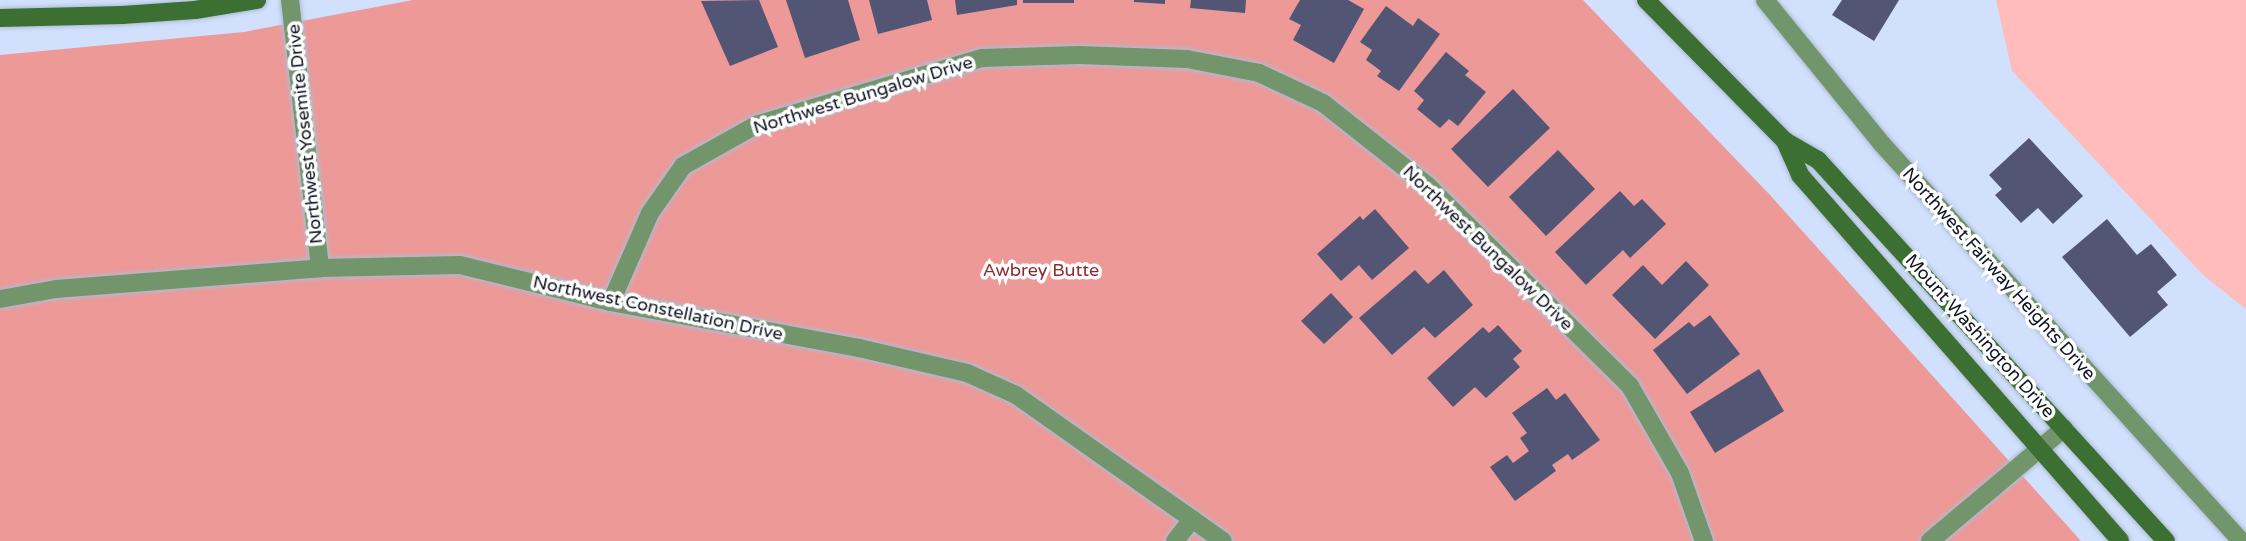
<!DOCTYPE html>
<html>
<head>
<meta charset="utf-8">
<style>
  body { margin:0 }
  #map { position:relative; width:2246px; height:541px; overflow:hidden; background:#d1e1fd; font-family:"Varela Round",sans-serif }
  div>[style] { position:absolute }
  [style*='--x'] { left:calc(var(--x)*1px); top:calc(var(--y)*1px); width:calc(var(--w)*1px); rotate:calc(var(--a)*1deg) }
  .green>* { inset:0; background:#ffbcba }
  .forest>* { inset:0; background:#ed9997 }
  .building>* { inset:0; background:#535575 }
  .roads { filter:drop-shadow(0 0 2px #aebcd5) drop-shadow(0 0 2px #aebcd5) }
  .street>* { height:18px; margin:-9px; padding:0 9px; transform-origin:9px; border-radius:9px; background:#72956c }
  .secondary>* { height:18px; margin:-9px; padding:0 9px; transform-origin:9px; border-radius:9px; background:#3b7032 }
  span { translate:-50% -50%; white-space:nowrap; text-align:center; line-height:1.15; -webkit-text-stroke:7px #fff; paint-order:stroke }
  .street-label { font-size:18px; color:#0e1420 }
  .park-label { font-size:18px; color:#8b2a30 }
</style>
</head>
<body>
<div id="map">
  <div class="green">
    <i style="clip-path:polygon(1996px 0,2246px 0,2246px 309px,2203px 275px,2012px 71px)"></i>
  </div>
  <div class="forest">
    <i style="clip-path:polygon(413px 0,1583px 0,1770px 195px,2081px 541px,0 541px,0 55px,244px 32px)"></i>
  </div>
  <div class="building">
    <i style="clip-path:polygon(759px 0,778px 47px,730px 66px,701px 1px)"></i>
    <i style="clip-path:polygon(786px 0,848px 0,860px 40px,805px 58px)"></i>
    <i style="clip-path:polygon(869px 0,927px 0,932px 20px,878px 34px)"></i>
    <i style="clip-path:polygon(955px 0,1017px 0,1017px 5px,957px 15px)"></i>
    <i style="clip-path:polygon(1023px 0,1074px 0,1074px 3px,1023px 3px)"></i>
    <i style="clip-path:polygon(1134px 0,1165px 0,1165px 4px,1134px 2px)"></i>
    <i style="clip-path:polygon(1191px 0,1246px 0,1245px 13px,1190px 8px)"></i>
    <i style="clip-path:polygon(1300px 0,1348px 0,1364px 9px,1334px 63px,1293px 40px,1301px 25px,1289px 19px)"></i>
    <i style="clip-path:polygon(1842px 0,1899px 0,1874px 41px,1832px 15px)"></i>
    <i style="clip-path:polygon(1386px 6px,1413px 26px,1418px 18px,1440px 34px,1399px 91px,1377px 76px,1381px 71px,1366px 60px,1372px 50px,1360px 42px)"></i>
    <i style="clip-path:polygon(1446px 52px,1469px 71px,1465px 75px,1486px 92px,1458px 126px,1449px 119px,1440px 128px,1417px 109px,1424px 100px,1414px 91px)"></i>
    <i style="clip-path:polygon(1513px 89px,1550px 128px,1488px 187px,1451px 149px)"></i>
    <i style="clip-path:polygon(2029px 138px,2083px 196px,2053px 224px,2038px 208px,2021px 223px,1995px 195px,2002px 189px,1989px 175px)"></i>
    <i style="clip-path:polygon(1558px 150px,1595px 189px,1546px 236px,1509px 197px)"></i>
    <i style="clip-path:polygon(1620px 191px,1634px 206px,1642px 199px,1666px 224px,1630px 258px,1623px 250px,1586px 285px,1555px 252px)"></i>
    <i style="clip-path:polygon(1375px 209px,1409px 248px,1372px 280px,1359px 265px,1341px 281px,1317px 254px,1360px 216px,1363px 220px)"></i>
    <i style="clip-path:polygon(2107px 219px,2137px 255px,2151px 244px,2177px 275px,2157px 292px,2168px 305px,2130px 337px,2062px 257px)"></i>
    <i style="clip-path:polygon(1686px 261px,1709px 285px,1655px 339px,1612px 295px,1643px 265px,1662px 285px)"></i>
    <i style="clip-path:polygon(1415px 270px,1428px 284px,1444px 270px,1473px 305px,1435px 338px,1424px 327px,1392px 355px,1359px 318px)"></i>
    <i style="clip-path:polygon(1331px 293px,1353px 317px,1324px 344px,1301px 321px)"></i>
    <i style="clip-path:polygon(1710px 315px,1740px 354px,1687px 394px,1653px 350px,1689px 322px,1694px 327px)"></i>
    <i style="clip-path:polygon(1498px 325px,1522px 351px,1513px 359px,1520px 367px,1486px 398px,1475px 387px,1453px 407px,1427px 378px,1483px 327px,1489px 333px)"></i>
    <i style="clip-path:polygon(1759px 369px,1784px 411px,1715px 453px,1690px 412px)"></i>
    <i style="clip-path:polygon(1547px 388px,1556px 400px,1565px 393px,1600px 440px,1572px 460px,1568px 454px,1552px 465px,1556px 471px,1515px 501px,1490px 467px,1507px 455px,1513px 463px,1529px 451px,1520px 438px,1527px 433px,1512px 413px)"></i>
  </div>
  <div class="roads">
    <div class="street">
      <i style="--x:290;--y:0;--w:270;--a:83.6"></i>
      <i style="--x:1765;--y:0;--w:186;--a:50.9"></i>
      <i style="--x:1882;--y:144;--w:535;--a:47.88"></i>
      <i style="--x:0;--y:299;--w:57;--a:-10.1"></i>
      <i style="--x:56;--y:289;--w:265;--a:-4.5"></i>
      <i style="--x:320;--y:268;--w:140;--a:-1.2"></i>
      <i style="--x:460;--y:265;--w:155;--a:13.8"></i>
      <i style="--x:611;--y:302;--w:252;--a:10.5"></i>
      <i style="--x:859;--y:348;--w:111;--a:13"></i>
      <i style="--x:967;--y:373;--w:54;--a:24.2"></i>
      <i style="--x:1016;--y:395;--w:253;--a:35.2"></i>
      <i style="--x:611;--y:302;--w:97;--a:-66.3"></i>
      <i style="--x:650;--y:213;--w:57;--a:-54.9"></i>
      <i style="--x:683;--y:166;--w:84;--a:-29.3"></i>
      <i style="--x:756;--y:125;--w:236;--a:-16.5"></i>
      <i style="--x:982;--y:58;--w:97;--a:-1.8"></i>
      <i style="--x:1079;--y:55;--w:108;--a:2.1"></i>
      <i style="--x:1187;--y:59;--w:73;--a:11"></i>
      <i style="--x:1259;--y:73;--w:71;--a:25.1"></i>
      <i style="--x:1323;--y:103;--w:132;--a:38.3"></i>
      <i style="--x:1427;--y:185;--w:286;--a:44.7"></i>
      <i style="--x:1630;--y:386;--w:100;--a:60.1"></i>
      <i style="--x:1680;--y:473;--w:72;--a:70.6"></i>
      <i style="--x:1175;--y:541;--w:28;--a:-52"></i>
      <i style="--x:1930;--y:541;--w:175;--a:-40.1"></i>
    </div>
    <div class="secondary">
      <i style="--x:1646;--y:0;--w:198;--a:45.4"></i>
      <i style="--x:1785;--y:141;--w:38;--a:30"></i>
      <i style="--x:1818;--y:160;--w:516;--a:47.59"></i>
      <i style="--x:0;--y:18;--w:122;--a:-1.4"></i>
      <i style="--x:122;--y:15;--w:73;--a:-3.9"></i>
      <i style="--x:195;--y:10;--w:63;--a:-9.2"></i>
      <i style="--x:1785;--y:141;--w:37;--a:66"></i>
      <i style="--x:1800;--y:175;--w:486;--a:48.8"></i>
    </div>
  </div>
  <div class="street-label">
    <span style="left:863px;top:95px;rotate:-17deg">Northwest Bungalow Drive</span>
    <span style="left:305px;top:134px;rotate:-96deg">Northwest Yosemite Drive</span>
    <span style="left:1488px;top:248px;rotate:44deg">Northwest Bungalow Drive</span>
    <span style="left:1999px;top:274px;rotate:48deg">Northwest Fairway Heights Drive</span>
    <span style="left:658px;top:308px;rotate:12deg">Northwest Constellation Drive</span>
    <span style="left:1980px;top:336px;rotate:48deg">Mount Washington Drive</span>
  </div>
  <div class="park-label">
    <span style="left:1041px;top:270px">Awbrey Butte</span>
  </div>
</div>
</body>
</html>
